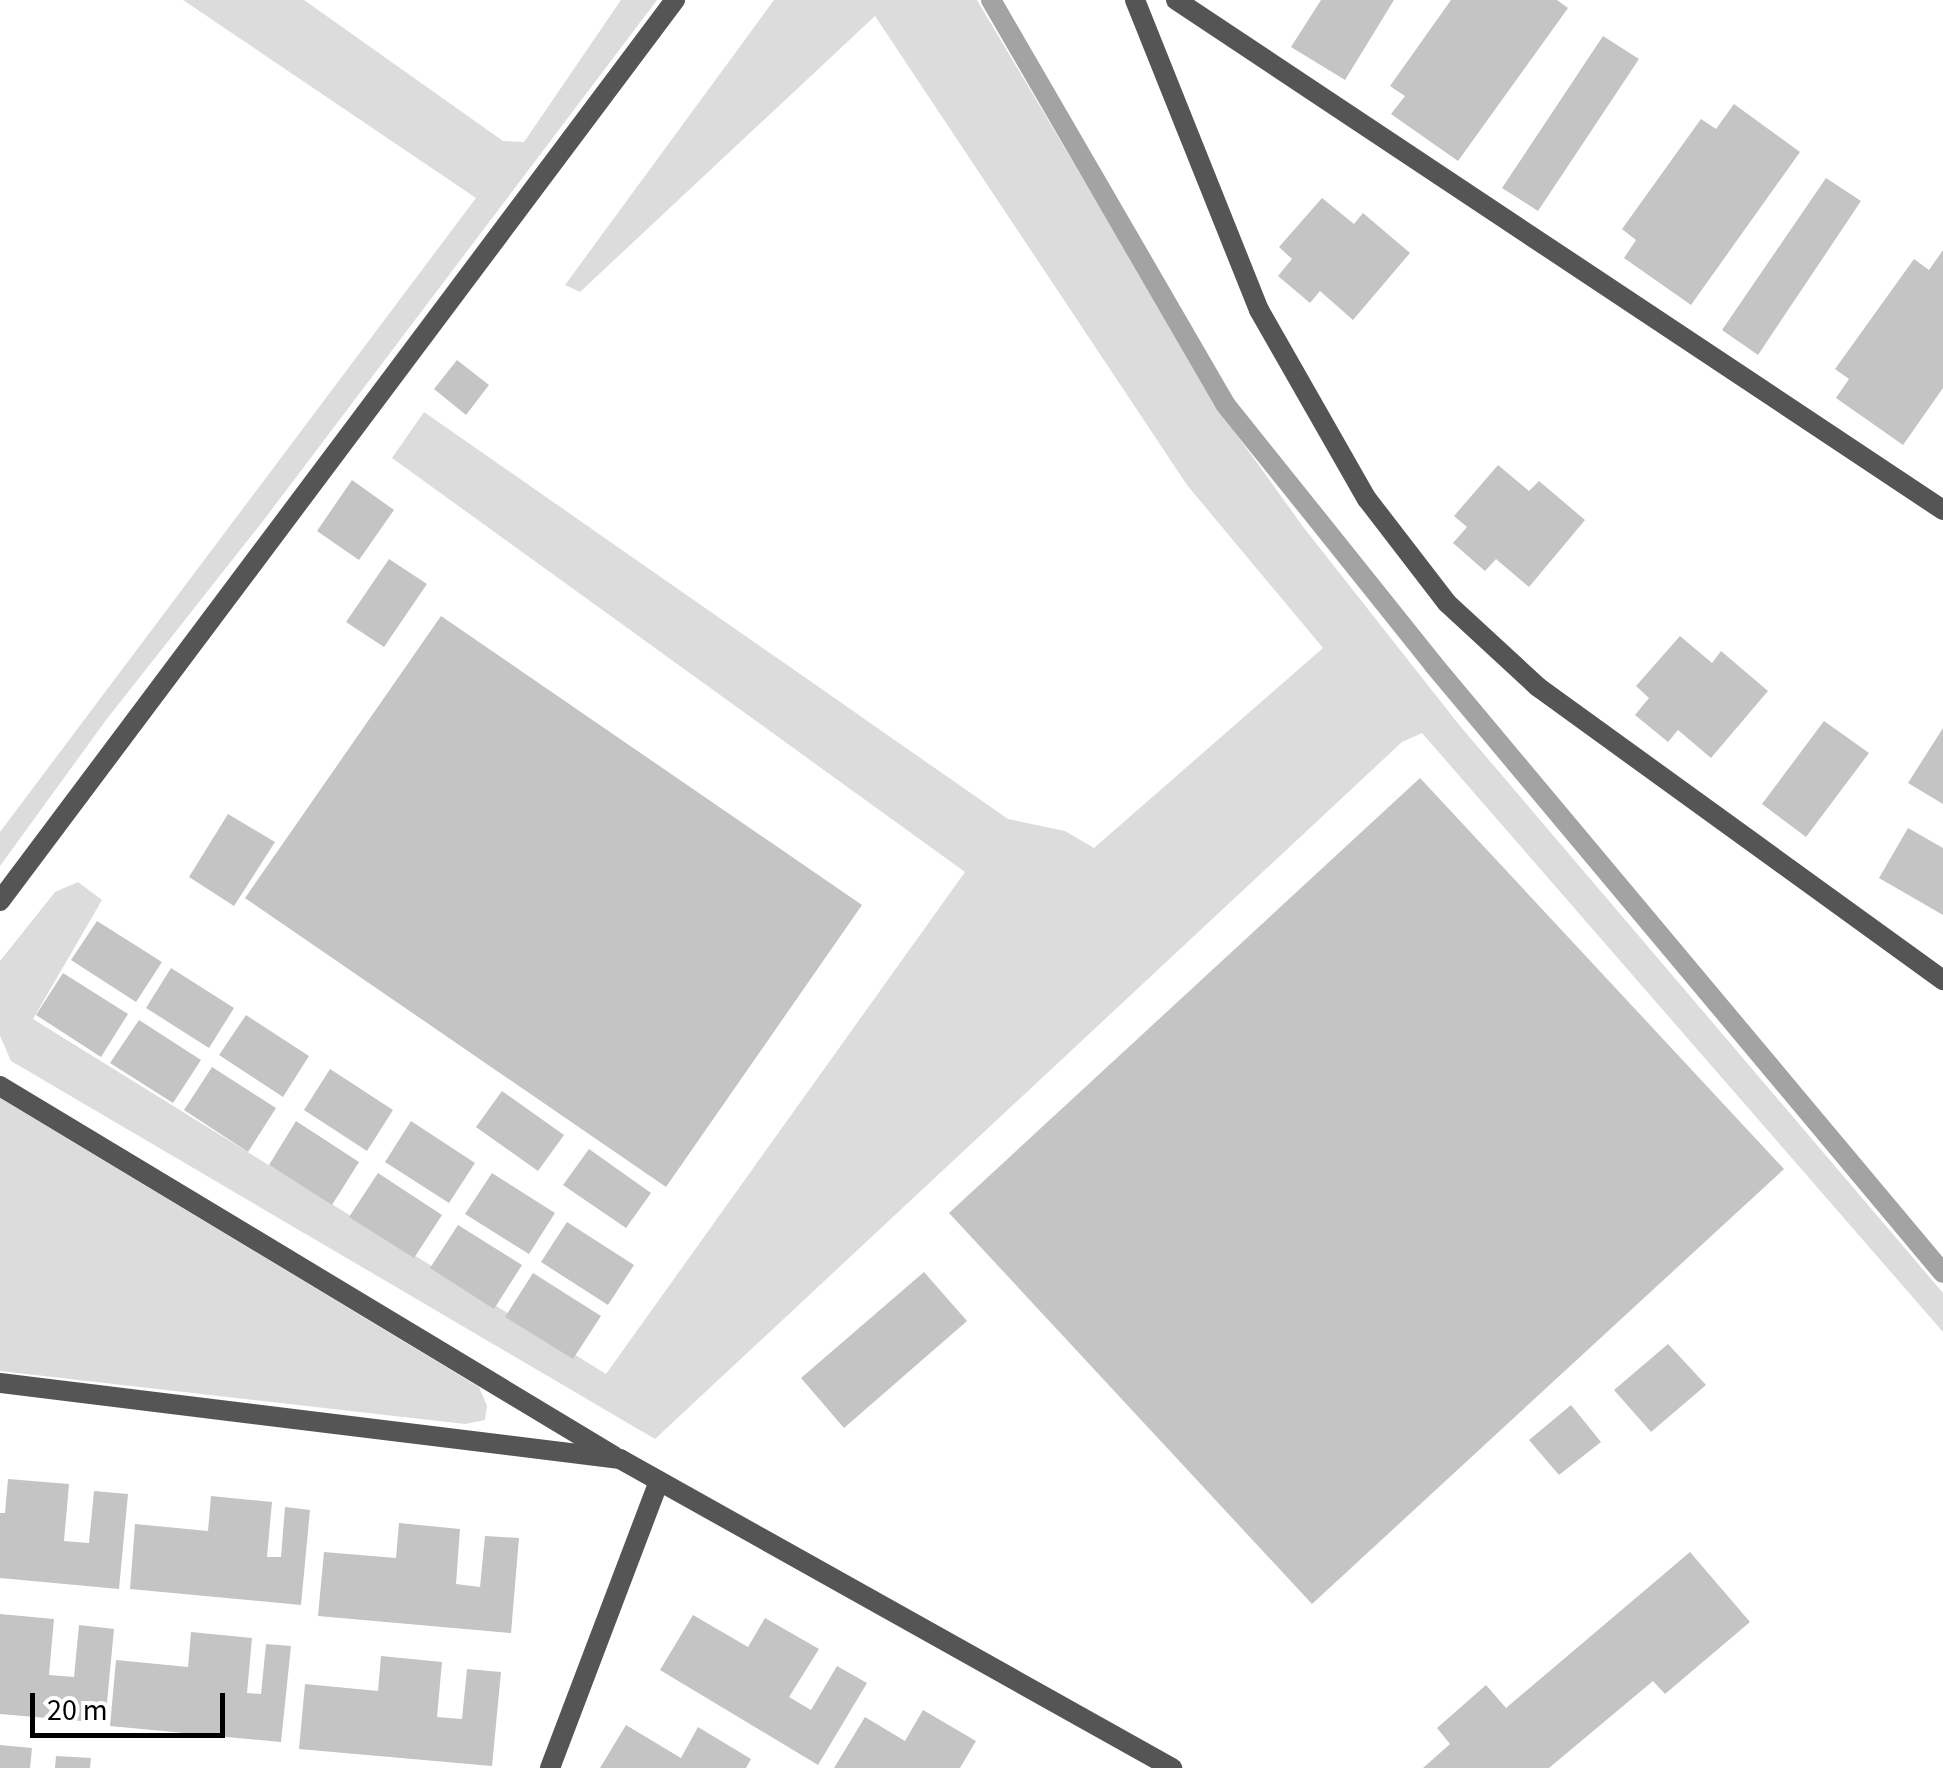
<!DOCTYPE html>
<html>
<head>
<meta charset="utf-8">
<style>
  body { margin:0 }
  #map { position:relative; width:1943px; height:1768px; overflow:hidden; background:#fff; font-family:"Source Sans 3",sans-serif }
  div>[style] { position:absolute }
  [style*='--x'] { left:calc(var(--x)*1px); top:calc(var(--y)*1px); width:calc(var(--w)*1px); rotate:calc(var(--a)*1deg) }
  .green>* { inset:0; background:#dcdcdc }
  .stream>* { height:20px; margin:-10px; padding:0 10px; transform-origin:10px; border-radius:10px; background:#a3a3a3 }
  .building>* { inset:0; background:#c4c4c4 }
  .street>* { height:20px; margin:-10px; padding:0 10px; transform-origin:10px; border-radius:10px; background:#555 }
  span { translate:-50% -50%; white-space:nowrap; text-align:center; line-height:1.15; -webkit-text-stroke:10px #fff; paint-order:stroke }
  .scale { position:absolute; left:30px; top:1693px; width:195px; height:45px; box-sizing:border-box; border:5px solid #000; border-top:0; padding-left:12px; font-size:30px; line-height:35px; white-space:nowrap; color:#000; -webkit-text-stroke:8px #fff; paint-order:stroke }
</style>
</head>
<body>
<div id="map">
  <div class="green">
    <i style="clip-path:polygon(183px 0,304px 0,503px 141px,524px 142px,621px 0,657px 0,263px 521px,106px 720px,0 866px,0 832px,476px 198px)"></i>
    <i style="clip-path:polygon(774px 0,977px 0,1224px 417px,1304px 528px,1460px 726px,1943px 1293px,1943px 1332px,1422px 733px,1402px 742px,655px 1439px,11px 1061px,0 1036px,0 961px,55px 892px,78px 882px,102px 900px,33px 1019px,606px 1374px,965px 872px,392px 458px,424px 412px,1008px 819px,1065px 831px,1094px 848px,1323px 648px,1187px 485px,875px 16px,580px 292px,565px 285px)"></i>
    <i style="clip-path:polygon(0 1098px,479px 1387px,487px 1406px,485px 1420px,465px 1424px,0 1371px)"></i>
  </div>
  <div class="stream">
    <i style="--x:991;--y:0;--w:467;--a:59.9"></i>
    <i style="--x:1225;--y:404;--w:333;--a:51.3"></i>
    <i style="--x:1433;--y:664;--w:794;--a:50.06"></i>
  </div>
  <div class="building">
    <i style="clip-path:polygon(1321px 0,1394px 0,1345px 80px,1291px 47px)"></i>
    <i style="clip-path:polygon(1451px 0,1557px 0,1568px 8px,1458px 161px,1391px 114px,1405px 96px,1390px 86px)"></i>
    <i style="clip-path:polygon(1603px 36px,1639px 59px,1538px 211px,1502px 188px)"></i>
    <i style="clip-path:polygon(1734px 104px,1800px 152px,1691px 305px,1624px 258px,1636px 240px,1622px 229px,1701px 119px,1716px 129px)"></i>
    <i style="clip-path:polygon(1826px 178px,1861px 201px,1758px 355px,1722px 330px)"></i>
    <i style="clip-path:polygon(1322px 198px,1354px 224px,1363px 213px,1410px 253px,1353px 320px,1320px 291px,1310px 303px,1278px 276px,1292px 259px,1279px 247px)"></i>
    <i style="clip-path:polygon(1943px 250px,1943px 388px,1903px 445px,1836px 398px,1849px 379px,1835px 369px,1914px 259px,1929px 270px)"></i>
    <i style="clip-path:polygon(457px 360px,489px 385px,466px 415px,434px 389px)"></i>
    <i style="clip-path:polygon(1498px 465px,1529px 491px,1539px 481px,1585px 520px,1529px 587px,1496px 559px,1485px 571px,1453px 543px,1467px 527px,1454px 516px)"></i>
    <i style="clip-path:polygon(352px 480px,394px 510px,359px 560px,317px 531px)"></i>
    <i style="clip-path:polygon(389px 559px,427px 584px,384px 647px,346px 622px)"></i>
    <i style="clip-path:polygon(441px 616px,862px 905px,666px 1187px,245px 898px)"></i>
    <i style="clip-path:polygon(1680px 636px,1712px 663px,1721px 651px,1768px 691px,1711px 758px,1678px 730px,1668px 742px,1635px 715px,1649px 698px,1636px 686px)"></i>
    <i style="clip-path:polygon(1824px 721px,1869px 753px,1806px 837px,1762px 804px)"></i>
    <i style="clip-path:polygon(1943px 728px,1943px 804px,1908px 783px)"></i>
    <i style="clip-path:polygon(1420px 778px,1784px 1169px,1312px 1604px,949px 1213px)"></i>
    <i style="clip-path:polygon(228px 814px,275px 842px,234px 906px,189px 877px)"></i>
    <i style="clip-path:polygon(1908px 828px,1943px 848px,1943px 915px,1879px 878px)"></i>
    <i style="clip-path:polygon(97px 921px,162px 962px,136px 1002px,71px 960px)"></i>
    <i style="clip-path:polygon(171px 968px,234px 1008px,209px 1048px,146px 1008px)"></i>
    <i style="clip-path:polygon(63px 973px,128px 1014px,101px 1057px,36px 1015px)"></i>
    <i style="clip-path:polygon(246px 1015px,309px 1056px,283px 1097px,219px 1055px)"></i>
    <i style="clip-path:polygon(139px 1020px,201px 1060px,173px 1103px,110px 1063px)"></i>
    <i style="clip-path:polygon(212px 1067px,276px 1108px,248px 1152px,184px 1110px)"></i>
    <i style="clip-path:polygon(330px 1069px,393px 1110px,367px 1151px,304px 1110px)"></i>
    <i style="clip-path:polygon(502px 1091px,564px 1135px,538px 1171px,476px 1127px)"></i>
    <i style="clip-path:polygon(296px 1121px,359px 1162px,332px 1205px,269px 1165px)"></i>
    <i style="clip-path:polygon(411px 1121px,475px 1163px,449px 1203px,385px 1162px)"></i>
    <i style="clip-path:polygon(589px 1149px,651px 1193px,626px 1228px,563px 1185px)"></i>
    <i style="clip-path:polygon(378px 1173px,442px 1215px,414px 1258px,349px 1217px)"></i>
    <i style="clip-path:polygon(492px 1173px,555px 1213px,529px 1254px,465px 1214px)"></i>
    <i style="clip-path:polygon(567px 1222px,634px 1265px,608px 1305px,541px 1262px)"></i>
    <i style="clip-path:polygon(458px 1225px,522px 1265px,494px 1309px,430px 1268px)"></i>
    <i style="clip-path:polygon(924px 1272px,967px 1321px,844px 1428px,801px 1378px)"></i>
    <i style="clip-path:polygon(533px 1273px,601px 1316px,573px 1359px,505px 1317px)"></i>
    <i style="clip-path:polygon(1668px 1344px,1706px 1385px,1651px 1432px,1614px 1390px)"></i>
    <i style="clip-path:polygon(1571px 1405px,1601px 1442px,1559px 1475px,1529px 1440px)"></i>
    <i style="clip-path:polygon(8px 1479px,69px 1484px,64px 1541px,89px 1543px,94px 1491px,128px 1494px,119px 1589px,0 1578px,0 1513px,5px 1513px)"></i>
    <i style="clip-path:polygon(211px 1496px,272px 1502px,267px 1557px,281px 1557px,285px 1507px,310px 1510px,301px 1605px,130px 1589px,135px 1524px,208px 1531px)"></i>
    <i style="clip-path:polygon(399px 1523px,460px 1529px,456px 1584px,480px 1587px,485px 1536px,519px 1538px,511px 1633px,318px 1616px,324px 1552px,396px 1558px)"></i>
    <i style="clip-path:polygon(1690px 1552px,1750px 1622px,1665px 1694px,1653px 1681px,1549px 1768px,1423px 1768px,1450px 1744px,1437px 1728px,1486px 1685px,1506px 1708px)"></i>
    <i style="clip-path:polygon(0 1614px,54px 1619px,49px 1675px,74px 1677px,79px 1625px,114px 1629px,105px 1723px,0 1714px)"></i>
    <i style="clip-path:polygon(693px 1615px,748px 1647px,765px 1618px,819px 1649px,789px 1697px,811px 1710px,837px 1666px,867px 1683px,818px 1765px,660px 1670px)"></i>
    <i style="clip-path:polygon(191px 1632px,252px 1638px,247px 1693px,261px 1694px,266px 1644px,291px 1646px,281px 1742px,110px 1726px,116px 1660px,188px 1667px)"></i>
    <i style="clip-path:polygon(381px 1656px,442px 1662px,437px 1717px,462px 1719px,467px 1669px,501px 1672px,492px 1766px,299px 1749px,305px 1684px,378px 1691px)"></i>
    <i style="clip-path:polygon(923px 1710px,976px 1741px,960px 1768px,834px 1768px,865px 1717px,905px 1741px)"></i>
    <i style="clip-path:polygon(626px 1725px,681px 1758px,698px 1727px,751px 1759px,746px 1768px,600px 1768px)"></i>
    <i style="clip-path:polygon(0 1745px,32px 1748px,30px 1768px,0 1768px)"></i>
    <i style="clip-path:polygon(56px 1756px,91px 1758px,90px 1768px,55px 1768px)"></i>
  </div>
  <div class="street">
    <i style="--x:1135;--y:0;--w:334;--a:68.2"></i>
    <i style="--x:1259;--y:310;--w:218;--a:60.3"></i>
    <i style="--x:1367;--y:499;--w:131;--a:52.4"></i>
    <i style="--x:1447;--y:603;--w:124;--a:42.7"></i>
    <i style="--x:1538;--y:687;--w:500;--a:35.9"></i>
    <i style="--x:1176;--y:0;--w:921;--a:33.62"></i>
    <i style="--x:0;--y:901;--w:1126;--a:-53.16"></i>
    <i style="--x:0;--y:1086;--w:717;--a:31.07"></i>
    <i style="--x:0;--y:1383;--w:625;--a:6.99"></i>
    <i style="--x:620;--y:1459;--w:633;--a:29.24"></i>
    <i style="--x:550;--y:1768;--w:307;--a:-69.2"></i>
  </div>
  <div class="scale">20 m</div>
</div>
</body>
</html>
